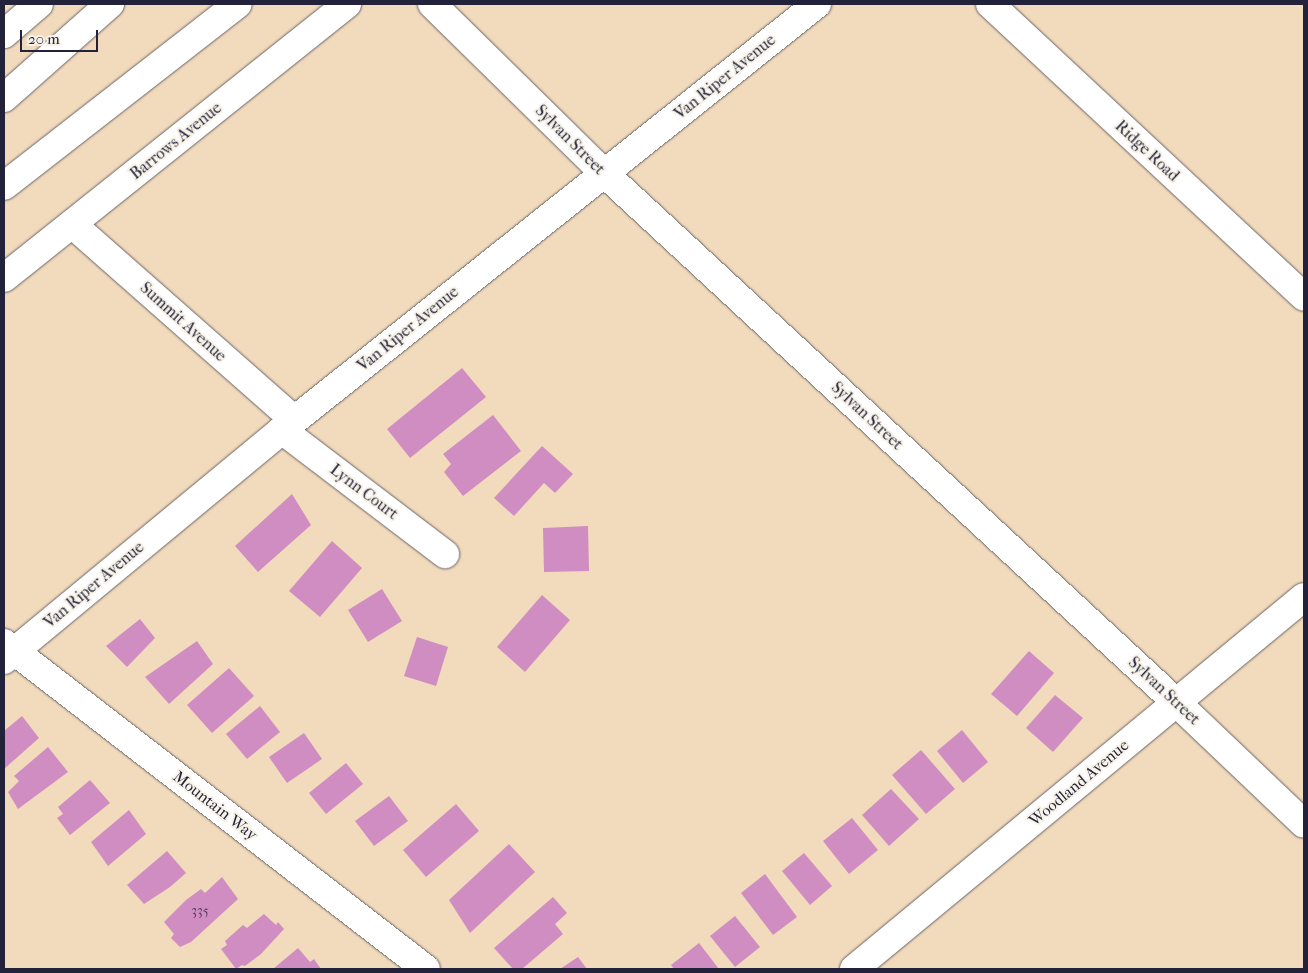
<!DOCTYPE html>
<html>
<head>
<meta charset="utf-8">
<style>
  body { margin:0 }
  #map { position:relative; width:1308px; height:973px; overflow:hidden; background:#f2dbbc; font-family:"IM FELL French Canon",serif }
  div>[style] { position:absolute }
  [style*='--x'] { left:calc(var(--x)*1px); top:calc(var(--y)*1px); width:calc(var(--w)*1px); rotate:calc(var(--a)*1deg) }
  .building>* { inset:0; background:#d08dc1 }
  .roads { filter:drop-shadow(0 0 1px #6b6368) drop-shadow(0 0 1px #6b6368) }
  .minor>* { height:28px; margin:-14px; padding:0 14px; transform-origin:14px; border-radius:14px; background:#fff }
  .highway>* { height:28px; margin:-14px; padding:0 14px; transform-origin:14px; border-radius:14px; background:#fff }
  span { translate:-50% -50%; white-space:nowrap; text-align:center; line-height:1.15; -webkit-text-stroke:4px #f7f3e8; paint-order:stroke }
  .number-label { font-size:14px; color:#4e3d5c }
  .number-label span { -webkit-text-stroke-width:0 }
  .street-label { font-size:16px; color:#22223b }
  .frame { position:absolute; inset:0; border:5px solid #22223b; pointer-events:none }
  .scale { position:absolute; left:20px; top:30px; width:78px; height:22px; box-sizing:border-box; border:2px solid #22223b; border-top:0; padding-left:6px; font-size:15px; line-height:18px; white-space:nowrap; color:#22223b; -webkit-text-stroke:4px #f7f3e8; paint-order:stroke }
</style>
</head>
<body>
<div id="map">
  <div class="building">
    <i style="clip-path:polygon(462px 368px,486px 397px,410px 458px,387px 429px)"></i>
    <i style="clip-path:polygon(493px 415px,521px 451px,463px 496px,444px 472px,451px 464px,443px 454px)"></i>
    <i style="clip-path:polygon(542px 446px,573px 474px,555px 493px,544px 483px,514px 516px,494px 498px)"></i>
    <i style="clip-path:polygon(292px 494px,311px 525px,258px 572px,235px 546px)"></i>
    <i style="clip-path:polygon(588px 526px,589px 571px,544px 572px,543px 528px)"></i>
    <i style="clip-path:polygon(332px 541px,362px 568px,320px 617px,289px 591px)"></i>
    <i style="clip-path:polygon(382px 589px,402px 621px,368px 642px,348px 610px)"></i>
    <i style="clip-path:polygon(542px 595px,570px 620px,525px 672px,497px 647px)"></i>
    <i style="clip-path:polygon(140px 619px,155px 638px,127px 667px,106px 646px)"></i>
    <i style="clip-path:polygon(417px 637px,448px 647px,436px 686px,404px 676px)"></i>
    <i style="clip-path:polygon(197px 641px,213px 664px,169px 704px,145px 677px)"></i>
    <i style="clip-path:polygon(1029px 651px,1054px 673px,1017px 716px,991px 694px)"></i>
    <i style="clip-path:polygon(229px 668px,254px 696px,212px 733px,187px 705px)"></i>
    <i style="clip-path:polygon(1055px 695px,1083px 718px,1053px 752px,1026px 728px)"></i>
    <i style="clip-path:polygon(260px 706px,280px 732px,247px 759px,226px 734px)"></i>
    <i style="clip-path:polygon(22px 716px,39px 738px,4px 769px,4px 731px)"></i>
    <i style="clip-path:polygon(962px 730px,988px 762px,963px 783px,937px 751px)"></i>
    <i style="clip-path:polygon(304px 733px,322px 759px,287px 783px,269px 757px)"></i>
    <i style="clip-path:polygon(48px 747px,68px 772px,18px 809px,8px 792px,19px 781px,14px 776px)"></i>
    <i style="clip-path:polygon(921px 750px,955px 789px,926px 814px,892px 775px)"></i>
    <i style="clip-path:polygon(346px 763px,363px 784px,326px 814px,309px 793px)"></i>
    <i style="clip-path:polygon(90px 780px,110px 803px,70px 835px,57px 818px,63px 814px,58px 807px)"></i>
    <i style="clip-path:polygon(891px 789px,919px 819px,889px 846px,862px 815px)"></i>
    <i style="clip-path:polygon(389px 796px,408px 821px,374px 846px,355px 821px)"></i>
    <i style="clip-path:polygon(456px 804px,479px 831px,426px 877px,403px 850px)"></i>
    <i style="clip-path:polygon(129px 810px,146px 834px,108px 866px,91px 842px)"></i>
    <i style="clip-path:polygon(852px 818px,878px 850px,849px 874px,823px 841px)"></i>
    <i style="clip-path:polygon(509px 844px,535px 872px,470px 933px,449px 900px)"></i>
    <i style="clip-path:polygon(167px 851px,186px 873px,170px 887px,144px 904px,127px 885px)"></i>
    <i style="clip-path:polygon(804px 853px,832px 886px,810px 905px,782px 871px)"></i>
    <i style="clip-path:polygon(765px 874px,797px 917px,773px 935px,741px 893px)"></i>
    <i style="clip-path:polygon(222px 877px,238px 899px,191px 942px,180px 947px,171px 938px,174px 934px,164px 922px,186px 900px,201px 889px,205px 893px)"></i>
    <i style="clip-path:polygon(553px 897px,567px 913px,555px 924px,563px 934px,522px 969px,513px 969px,494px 948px)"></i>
    <i style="clip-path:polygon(264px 914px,276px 925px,278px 922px,284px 929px,261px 954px,245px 966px,242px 965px,236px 969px,221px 949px,227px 945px,225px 941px,243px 925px,247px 928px)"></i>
    <i style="clip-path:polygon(735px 916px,760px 947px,735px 967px,710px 936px)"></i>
    <i style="clip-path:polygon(699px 943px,719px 969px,674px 969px,671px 965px)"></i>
    <i style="clip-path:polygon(298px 948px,310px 962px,314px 959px,321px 969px,273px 969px)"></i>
    <i style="clip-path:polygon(578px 957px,587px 969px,560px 969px)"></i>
  </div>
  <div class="roads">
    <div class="minor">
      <i style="--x:432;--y:4;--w:241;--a:44.5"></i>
      <i style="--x:604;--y:173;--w:781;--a:42.77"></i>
      <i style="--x:1177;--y:703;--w:175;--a:43.6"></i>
      <i style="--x:990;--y:4;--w:429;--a:43"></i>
      <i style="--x:72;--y:224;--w:296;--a:41.4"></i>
      <i style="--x:4;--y:278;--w:439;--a:-38.6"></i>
      <i style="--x:282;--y:430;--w:205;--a:37.3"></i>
      <i style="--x:4;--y:643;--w:533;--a:37.69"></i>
      <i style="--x:4;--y:660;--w:361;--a:-39.6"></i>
      <i style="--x:282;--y:430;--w:684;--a:-38.53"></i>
      <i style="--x:854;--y:969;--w:584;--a:-39.58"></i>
    </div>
    <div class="highway">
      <i style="--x:4;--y:34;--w:46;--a:-40.6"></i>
      <i style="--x:4;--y:98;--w:142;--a:-41.6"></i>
      <i style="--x:4;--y:186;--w:296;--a:-37.9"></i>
    </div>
  </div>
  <div class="number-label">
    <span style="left:200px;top:911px">335</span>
  </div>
  <div class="street-label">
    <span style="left:725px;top:77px;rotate:-39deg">Van Riper Avenue</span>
    <span style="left:570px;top:140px;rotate:45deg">Sylvan Street</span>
    <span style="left:176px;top:141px;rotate:-39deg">Barrows Avenue</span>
    <span style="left:1147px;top:151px;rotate:43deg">Ridge Road</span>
    <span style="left:183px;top:322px;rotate:42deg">Summit Avenue</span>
    <span style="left:408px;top:329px;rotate:-39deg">Van Riper Avenue</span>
    <span style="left:867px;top:416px;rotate:43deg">Sylvan Street</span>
    <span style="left:364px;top:492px;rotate:37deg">Lynn Court</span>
    <span style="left:94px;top:585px;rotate:-40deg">Van Riper Avenue</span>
    <span style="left:1164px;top:691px;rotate:43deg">Sylvan Street</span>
    <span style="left:1079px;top:783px;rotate:-40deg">Woodland Avenue</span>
    <span style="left:215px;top:806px;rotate:38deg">Mountain Way</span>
  </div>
  <div class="frame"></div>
  <div class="scale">20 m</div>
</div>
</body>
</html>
